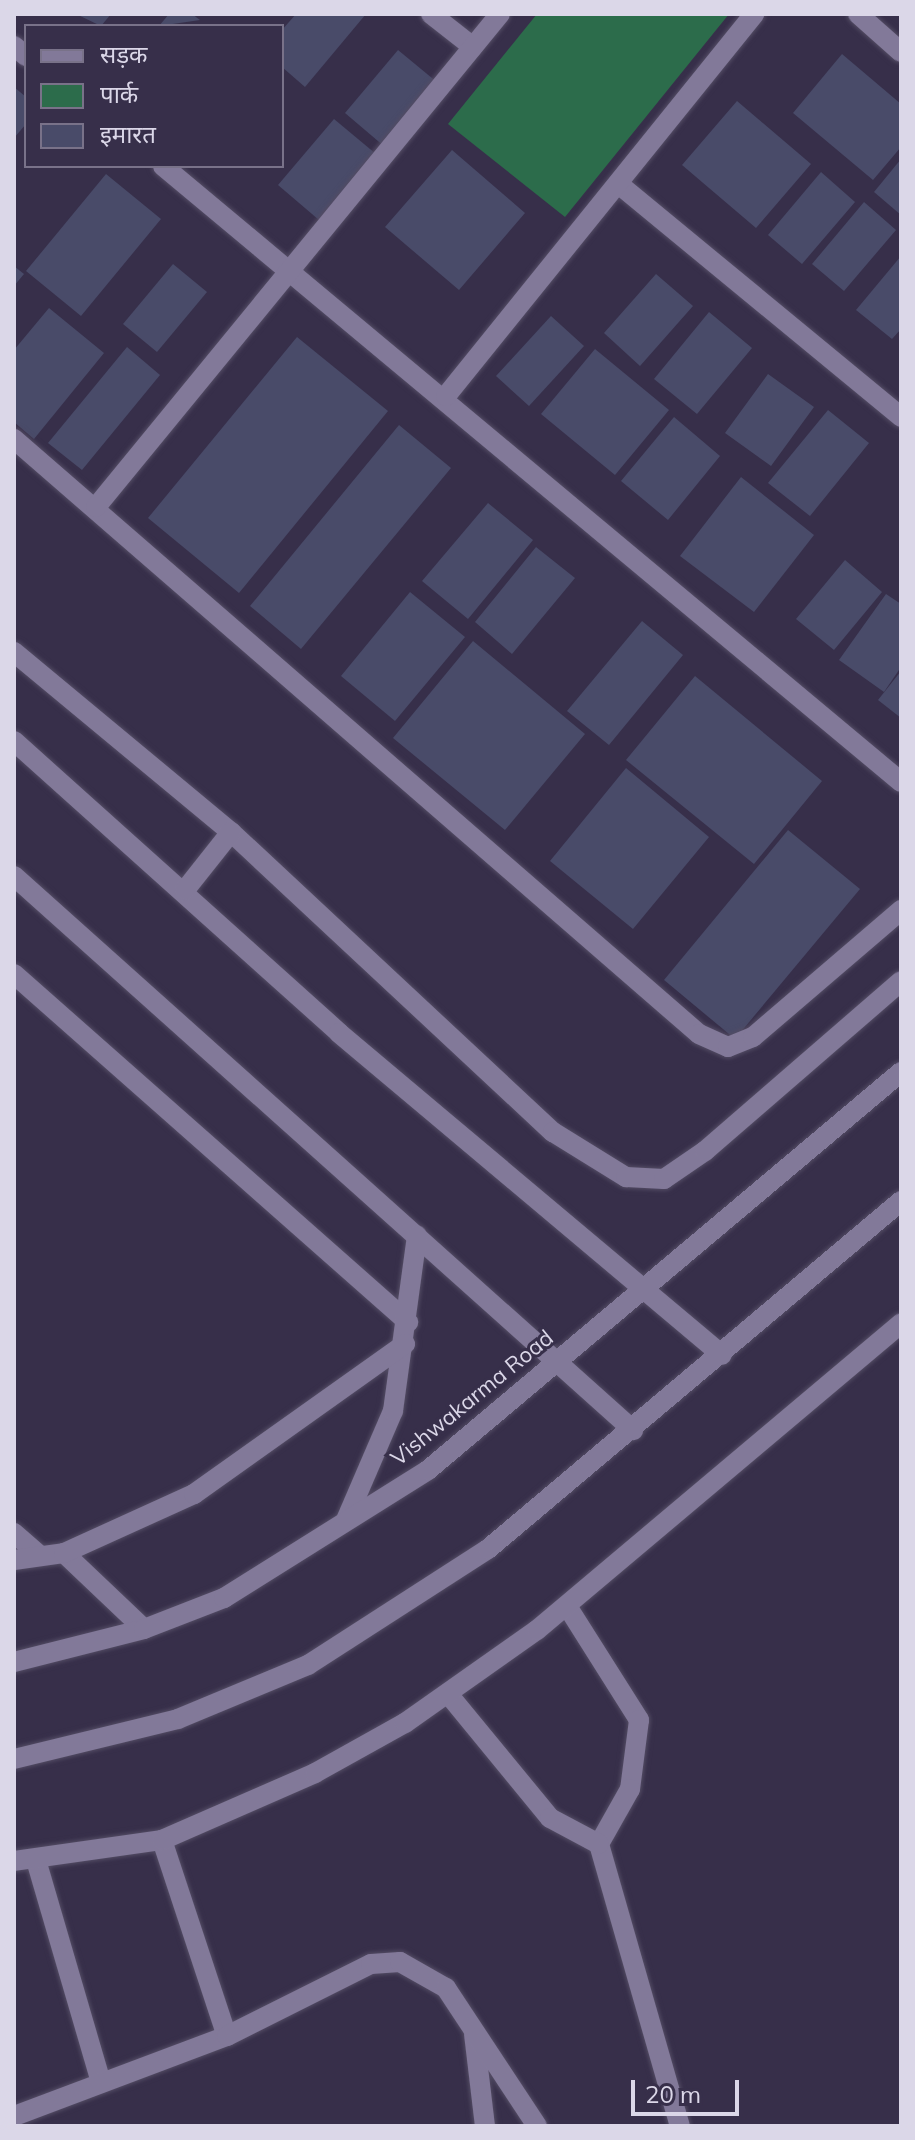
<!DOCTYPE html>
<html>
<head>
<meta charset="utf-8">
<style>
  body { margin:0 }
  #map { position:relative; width:915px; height:2140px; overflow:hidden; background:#372f4a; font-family:Mulish,"Noto Sans Devanagari",sans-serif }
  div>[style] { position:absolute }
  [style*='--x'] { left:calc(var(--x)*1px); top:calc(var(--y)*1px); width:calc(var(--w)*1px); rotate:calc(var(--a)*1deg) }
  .green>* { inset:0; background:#2c6c4b }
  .building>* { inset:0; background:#494b69 }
  .roads { filter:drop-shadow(0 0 2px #534c64) drop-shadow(0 0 2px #534c64) }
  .minor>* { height:20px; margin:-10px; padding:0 10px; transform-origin:10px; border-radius:10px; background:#827999 }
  span { translate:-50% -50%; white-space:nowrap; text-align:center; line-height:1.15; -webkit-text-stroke:6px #372f4a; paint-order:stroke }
  .street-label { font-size:22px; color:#dbd7e8 }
  .frame { position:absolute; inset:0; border:16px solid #dbd7e8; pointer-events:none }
  .legend { position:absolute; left:24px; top:24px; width:260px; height:144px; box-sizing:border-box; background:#372f4a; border:2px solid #797289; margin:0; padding:10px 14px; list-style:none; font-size:24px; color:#dbd7e8 }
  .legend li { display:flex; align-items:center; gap:16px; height:40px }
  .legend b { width:40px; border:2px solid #797289 }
  .scale { position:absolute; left:631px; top:2080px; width:108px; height:36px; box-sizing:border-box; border:4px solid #dbd7e8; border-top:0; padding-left:10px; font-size:24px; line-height:28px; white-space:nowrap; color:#dbd7e8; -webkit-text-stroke:6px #372f4a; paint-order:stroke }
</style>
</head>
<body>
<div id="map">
  <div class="green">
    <i style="clip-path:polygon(537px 14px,729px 14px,565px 217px,448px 124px)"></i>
  </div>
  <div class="building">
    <i style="clip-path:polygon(76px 14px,111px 14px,101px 26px)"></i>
    <i style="clip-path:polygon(169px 14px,192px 14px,200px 20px,159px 26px)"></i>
    <i style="clip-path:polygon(296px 14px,366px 14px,305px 87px,282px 67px,282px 30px)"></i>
    <i style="clip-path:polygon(398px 50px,438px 83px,385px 147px,345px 113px)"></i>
    <i style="clip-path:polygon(842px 54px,901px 104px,901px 147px,873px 180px,793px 113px)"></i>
    <i style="clip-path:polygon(14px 87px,26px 97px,26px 124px,14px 138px)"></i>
    <i style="clip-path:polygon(737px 101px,811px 164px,756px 228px,682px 165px)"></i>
    <i style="clip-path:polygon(334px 119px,376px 154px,319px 220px,278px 185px)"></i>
    <i style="clip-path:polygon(452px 150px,525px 213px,459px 290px,385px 227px)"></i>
    <i style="clip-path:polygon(901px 159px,901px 215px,874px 192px)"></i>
    <i style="clip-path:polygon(821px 172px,855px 202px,802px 264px,768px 235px)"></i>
    <i style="clip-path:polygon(106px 174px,161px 219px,81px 316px,26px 271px)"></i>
    <i style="clip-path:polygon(864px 202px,896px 230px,844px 291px,812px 264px)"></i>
    <i style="clip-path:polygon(901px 256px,901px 329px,892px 339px,856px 310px)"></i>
    <i style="clip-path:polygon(173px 264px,207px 292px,157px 352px,123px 324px)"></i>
    <i style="clip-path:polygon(14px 266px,24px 274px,14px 286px)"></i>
    <i style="clip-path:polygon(656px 274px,693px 306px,640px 366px,604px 333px)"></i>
    <i style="clip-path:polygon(49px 308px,104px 353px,34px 439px,14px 422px,14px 350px)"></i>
    <i style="clip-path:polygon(709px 312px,752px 348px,697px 414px,654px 379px)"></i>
    <i style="clip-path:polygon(551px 316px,584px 346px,529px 406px,496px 376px)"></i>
    <i style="clip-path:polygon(297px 337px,388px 411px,239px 593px,148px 518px)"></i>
    <i style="clip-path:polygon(127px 347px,160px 375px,82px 470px,48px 443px)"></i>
    <i style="clip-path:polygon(595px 349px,669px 410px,615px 475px,541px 414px)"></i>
    <i style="clip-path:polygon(768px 374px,814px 407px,771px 466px,725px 433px)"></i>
    <i style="clip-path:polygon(828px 410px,869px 443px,810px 516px,768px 483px)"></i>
    <i style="clip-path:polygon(674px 417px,720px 456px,668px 520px,621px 481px)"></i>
    <i style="clip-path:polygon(399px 425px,451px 468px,301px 649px,250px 606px)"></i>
    <i style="clip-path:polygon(741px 477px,814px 535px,754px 612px,680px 556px)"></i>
    <i style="clip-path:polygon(488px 503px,533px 540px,468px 619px,422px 581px)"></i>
    <i style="clip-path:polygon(536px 547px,575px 578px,512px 654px,475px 622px)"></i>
    <i style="clip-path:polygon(845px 560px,882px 592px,834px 650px,796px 619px)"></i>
    <i style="clip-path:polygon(410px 592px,465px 637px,395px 721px,341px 676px)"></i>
    <i style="clip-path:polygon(886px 594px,901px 604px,901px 667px,884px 692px,839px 660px)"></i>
    <i style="clip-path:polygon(642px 621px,683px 655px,609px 745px,567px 711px)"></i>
    <i style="clip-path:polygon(473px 641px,585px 734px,505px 830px,393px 738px)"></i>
    <i style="clip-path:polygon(901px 671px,901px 718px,878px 700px)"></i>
    <i style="clip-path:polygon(695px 676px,822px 781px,754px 864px,626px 760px)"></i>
    <i style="clip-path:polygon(626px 768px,709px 837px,633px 929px,550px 861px)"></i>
    <i style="clip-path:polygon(788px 830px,860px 889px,735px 1039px,664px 980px)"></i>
  </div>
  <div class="roads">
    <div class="minor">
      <i style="--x:431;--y:14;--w:53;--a:38.2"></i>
      <i style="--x:858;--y:14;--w:57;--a:41.5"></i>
      <i style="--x:14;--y:46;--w:16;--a:40"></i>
      <i style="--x:163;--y:166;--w:961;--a:39.85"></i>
      <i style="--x:621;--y:186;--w:363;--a:39.5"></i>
      <i style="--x:446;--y:396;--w:491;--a:-51.1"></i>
      <i style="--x:14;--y:439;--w:907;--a:40.98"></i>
      <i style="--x:699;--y:1034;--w:32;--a:24"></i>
      <i style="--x:728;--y:1047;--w:27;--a:-22"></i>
      <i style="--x:753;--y:1037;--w:195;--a:-40.6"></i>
      <i style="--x:96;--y:507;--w:637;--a:-50.67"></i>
      <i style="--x:14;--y:652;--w:282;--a:39.7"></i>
      <i style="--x:231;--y:832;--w:440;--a:43"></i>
      <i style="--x:553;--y:1132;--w:86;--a:31.7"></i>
      <i style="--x:626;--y:1177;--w:38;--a:3"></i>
      <i style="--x:664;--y:1179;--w:50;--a:-34.3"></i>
      <i style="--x:705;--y:1151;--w:259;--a:-40.9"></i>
      <i style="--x:14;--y:741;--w:437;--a:41.9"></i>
      <i style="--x:339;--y:1033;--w:500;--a:40.05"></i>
      <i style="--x:14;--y:876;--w:831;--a:41.83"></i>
      <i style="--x:185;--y:890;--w:74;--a:-51.6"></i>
      <i style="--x:14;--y:974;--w:526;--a:41.45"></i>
      <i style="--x:346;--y:1520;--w:119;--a:-66.7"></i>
      <i style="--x:393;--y:1411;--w:177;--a:-82.2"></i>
      <i style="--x:14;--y:1533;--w:35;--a:41"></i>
      <i style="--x:64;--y:1553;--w:110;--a:43.5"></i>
      <i style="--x:14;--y:1560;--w:50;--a:-8"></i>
      <i style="--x:64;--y:1553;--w:143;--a:-24.4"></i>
      <i style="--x:194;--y:1494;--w:259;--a:-35.4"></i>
      <i style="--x:567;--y:1606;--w:135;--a:57.7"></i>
      <i style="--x:639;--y:1720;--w:70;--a:97.4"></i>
      <i style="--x:630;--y:1789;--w:63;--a:119.4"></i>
      <i style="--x:599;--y:1844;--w:293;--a:74"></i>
      <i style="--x:14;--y:1662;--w:134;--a:-14.2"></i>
      <i style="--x:144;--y:1629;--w:86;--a:-21.2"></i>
      <i style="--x:224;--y:1598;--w:241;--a:-32.1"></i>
      <i style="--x:428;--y:1470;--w:618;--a:-40.08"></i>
      <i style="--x:449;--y:1695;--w:159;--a:50.6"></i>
      <i style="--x:550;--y:1818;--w:55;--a:28"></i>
      <i style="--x:14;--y:1759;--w:169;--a:-13.7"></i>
      <i style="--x:178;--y:1719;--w:141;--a:-22.6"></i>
      <i style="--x:308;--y:1665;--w:214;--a:-32.8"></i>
      <i style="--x:488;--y:1549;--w:540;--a:-40.12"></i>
      <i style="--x:162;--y:1840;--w:206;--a:71.7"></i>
      <i style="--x:36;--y:1860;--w:232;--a:73.7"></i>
      <i style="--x:14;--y:1861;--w:149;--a:-8.1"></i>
      <i style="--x:162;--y:1840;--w:167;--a:-23.6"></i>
      <i style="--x:315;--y:1773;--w:103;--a:-29.1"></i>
      <i style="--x:405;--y:1723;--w:161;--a:-35.2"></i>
      <i style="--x:537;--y:1630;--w:476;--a:-40.1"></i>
      <i style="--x:474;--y:2034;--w:93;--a:83.2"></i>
      <i style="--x:14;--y:2116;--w:228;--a:-20.6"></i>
      <i style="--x:227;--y:2036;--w:161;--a:-26.6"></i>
      <i style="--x:371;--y:1964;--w:29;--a:-4"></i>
      <i style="--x:400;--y:1962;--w:53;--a:29.5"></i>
      <i style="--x:446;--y:1988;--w:165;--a:56.6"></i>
    </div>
  </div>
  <div class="street-label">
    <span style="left:472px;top:1398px;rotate:-39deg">Vishwakarma Road</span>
  </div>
  <div class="frame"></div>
  <ul class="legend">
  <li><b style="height:10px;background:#827999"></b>सड़क</li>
  <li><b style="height:22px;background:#2c6c4b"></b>पार्क</li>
  <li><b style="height:22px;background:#494b69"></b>इमारत</li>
  </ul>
  <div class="scale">20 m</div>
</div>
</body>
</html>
